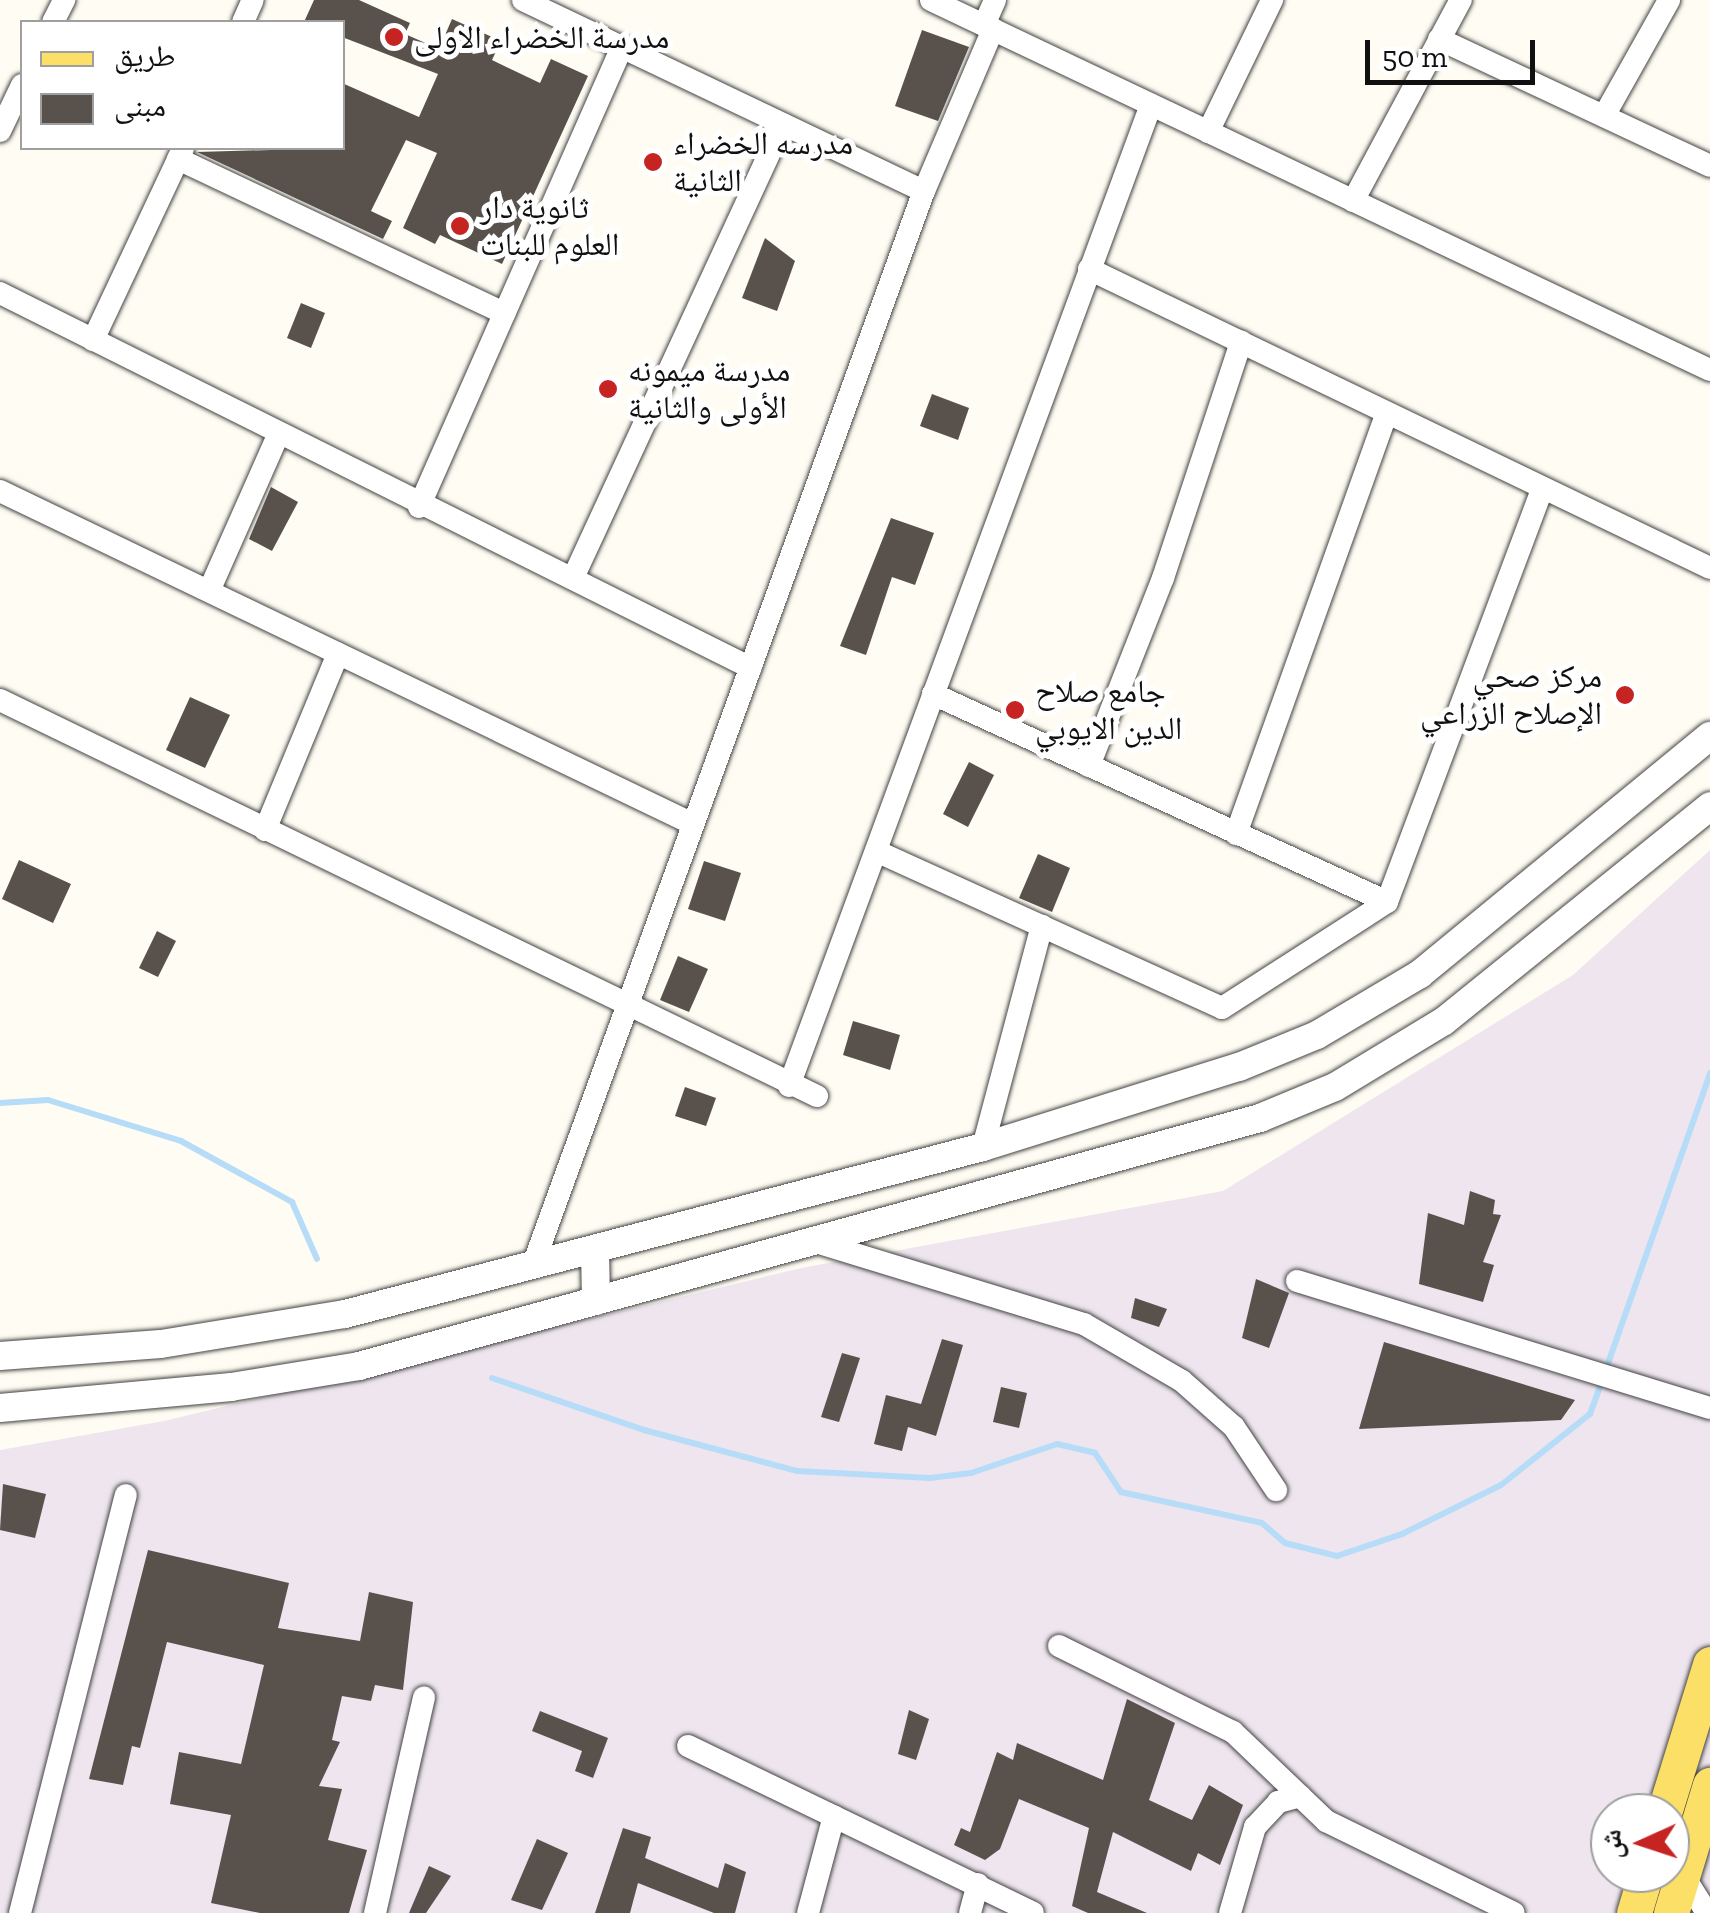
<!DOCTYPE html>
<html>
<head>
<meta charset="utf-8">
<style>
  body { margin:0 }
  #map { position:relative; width:1710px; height:1913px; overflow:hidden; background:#fffdf3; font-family:"Zilla Slab","Noto Naskh Arabic",serif }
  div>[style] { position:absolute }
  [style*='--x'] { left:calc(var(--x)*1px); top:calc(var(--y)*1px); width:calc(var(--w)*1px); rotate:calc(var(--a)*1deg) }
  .industrial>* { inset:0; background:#eee5ef }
  .stream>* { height:6px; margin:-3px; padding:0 3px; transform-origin:3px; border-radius:3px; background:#b6dcf8 }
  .building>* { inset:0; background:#59524c }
  .roads { filter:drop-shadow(0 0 2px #434343) drop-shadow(0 0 2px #434343) }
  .minor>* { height:22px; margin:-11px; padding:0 11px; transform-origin:11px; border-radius:11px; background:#fff }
  .tertiary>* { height:28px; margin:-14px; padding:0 14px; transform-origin:14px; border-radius:14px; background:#fff }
  .primary>* { height:35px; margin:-17.5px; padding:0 17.5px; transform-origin:17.5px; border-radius:17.5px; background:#fcdf67 }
  .dots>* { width:28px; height:28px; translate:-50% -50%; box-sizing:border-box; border:5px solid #fff; border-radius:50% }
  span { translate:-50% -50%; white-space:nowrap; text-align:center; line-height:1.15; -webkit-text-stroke:10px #fff; paint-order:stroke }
  .poi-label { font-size:32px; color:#101010 }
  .left { translate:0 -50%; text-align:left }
  .right { translate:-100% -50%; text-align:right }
  .legend { position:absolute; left:20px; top:20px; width:325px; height:130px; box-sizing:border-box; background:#fff; border:2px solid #9f9f9f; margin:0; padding:12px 18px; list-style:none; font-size:30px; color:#101010 }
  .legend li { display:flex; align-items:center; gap:20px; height:50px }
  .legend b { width:50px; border:2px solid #9f9f9f }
  .north { position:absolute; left:1590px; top:1793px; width:100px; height:100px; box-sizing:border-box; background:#fff; border:2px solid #9f9f9f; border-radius:50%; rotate:267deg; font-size:28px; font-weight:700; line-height:40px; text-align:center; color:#101010 }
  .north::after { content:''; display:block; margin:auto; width:35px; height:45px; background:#c62323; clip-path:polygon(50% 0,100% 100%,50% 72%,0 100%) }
  .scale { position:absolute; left:1365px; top:40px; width:170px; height:45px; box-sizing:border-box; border:5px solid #101010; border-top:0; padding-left:12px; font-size:30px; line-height:35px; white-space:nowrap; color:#101010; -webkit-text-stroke:8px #fff; paint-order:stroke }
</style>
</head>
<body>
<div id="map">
  <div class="industrial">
    <i style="clip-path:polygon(evenodd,1710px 850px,1710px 1913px,0 1913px,0 1450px,164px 1421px,801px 1268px,1223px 1191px,1573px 975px,1710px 850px,1610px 1813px,1670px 1813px,1670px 1873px,1610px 1873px,1610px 1813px)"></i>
  </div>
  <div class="stream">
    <i style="--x:0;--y:1103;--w:48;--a:-3.6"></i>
    <i style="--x:48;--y:1100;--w:139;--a:17.1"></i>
    <i style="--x:181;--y:1141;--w:127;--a:28.8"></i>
    <i style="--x:292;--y:1202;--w:62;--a:66.3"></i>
    <i style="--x:1606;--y:1369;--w:314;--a:-70.6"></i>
    <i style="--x:492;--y:1378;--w:161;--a:18.9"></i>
    <i style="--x:644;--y:1430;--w:158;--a:15"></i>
    <i style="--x:797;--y:1471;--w:133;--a:3"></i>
    <i style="--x:930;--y:1478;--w:41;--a:-7"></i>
    <i style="--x:971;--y:1473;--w:91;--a:-18.6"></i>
    <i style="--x:1057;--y:1444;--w:39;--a:13"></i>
    <i style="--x:1095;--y:1453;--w:47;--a:56.3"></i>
    <i style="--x:1121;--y:1492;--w:144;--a:12.4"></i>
    <i style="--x:1262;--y:1523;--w:30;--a:41"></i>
    <i style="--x:1285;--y:1543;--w:54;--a:14"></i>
    <i style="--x:1337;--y:1556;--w:69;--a:-18.7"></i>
    <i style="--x:1402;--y:1534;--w:110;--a:-26.3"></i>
    <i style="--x:1501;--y:1485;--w:114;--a:-38.6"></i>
    <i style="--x:1590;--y:1414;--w:35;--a:-70"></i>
  </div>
  <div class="building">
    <i style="clip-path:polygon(314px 0,359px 0,410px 23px,405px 34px,439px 49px,452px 19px,501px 41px,492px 60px,540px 83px,551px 59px,588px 76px,502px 264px,440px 235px,435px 244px,403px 228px,437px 153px,406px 140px,371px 211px,392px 221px,383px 239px,197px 152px,342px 148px,342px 83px,419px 117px,438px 74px,342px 37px,342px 22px,304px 22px)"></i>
    <i style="clip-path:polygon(922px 30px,969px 47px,938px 121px,895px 106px)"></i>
    <i style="clip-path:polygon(765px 238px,795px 261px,777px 311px,742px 298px)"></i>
    <i style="clip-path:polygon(301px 303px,325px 313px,311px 348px,287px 338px)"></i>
    <i style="clip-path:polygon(932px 394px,969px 408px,958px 440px,920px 426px)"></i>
    <i style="clip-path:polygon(271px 487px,298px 502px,272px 551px,249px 539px)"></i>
    <i style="clip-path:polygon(891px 518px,934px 533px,915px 585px,892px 577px,866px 655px,840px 646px)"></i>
    <i style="clip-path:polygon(190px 697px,230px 715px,205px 768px,166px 750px)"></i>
    <i style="clip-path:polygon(969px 762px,994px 775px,968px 827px,943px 814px)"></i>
    <i style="clip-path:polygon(1038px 854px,1070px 868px,1052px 912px,1019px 898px)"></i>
    <i style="clip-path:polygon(19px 860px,71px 884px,53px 923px,2px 899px)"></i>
    <i style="clip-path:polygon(704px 861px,741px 873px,725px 921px,688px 909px)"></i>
    <i style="clip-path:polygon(157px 931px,176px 941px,158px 977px,139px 968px)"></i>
    <i style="clip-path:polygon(678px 956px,708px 969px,689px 1012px,660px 1000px)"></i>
    <i style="clip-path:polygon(853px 1021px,900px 1035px,890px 1070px,843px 1055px)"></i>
    <i style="clip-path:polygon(685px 1087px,716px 1098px,706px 1126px,675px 1116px)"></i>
    <i style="clip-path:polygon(1470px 1191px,1495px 1200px,1493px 1214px,1501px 1215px,1483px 1262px,1494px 1265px,1483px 1302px,1419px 1284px,1428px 1213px,1464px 1225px)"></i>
    <i style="clip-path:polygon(1256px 1279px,1289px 1293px,1269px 1348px,1242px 1338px)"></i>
    <i style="clip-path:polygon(1135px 1298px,1167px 1309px,1159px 1327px,1131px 1318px)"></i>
    <i style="clip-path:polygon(942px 1339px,963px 1345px,936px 1436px,908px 1427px,902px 1451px,874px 1444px,886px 1395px,921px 1404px)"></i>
    <i style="clip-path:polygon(1384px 1342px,1575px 1400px,1561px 1420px,1359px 1429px)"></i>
    <i style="clip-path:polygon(842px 1353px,860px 1358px,839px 1422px,821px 1417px)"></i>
    <i style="clip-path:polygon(1001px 1387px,1027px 1393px,1019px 1428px,993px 1422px)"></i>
    <i style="clip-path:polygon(3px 1484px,46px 1494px,35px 1538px,0 1530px)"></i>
    <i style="clip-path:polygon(148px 1550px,289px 1583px,278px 1628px,360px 1641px,369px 1592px,413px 1602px,403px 1690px,375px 1685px,371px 1701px,342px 1696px,332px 1740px,340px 1742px,319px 1786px,342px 1789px,328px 1840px,367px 1850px,349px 1913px,260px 1913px,211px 1903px,231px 1815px,170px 1804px,179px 1752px,241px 1764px,264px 1665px,167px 1642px,140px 1748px,132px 1746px,123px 1785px,89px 1779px)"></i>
    <i style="clip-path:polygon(1127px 1699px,1175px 1723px,1149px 1800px,1192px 1820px,1209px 1785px,1243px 1805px,1220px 1865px,1198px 1853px,1191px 1871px,1113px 1832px,1097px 1892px,1147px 1913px,1088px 1913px,1072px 1906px,1089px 1828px,1019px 1799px,1000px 1849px,985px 1860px,954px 1845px,961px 1828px,970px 1832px,997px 1752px,1013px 1760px,1017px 1743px,1103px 1780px)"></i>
    <i style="clip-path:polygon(909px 1710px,929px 1719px,916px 1760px,898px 1754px)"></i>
    <i style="clip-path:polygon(540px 1711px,608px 1738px,593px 1778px,575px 1771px,582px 1751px,532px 1731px)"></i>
    <i style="clip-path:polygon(623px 1828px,651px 1837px,645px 1858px,718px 1888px,725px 1863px,746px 1872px,735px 1913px,714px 1913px,638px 1883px,630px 1913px,595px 1913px)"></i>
    <i style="clip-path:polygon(537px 1839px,568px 1853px,542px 1910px,511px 1900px)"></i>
    <i style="clip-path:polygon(429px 1866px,451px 1876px,426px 1913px,409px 1913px)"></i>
  </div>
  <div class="roads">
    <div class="minor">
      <i style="--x:523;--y:0;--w:444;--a:25.5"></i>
      <i style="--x:931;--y:0;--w:862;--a:25.41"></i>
      <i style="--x:53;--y:22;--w:25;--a:-63"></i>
      <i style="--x:243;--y:22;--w:24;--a:-66"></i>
      <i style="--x:984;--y:25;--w:27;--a:-66"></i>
      <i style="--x:1439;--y:39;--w:299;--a:25.1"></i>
      <i style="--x:1604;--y:116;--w:133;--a:-60.7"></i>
      <i style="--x:0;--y:131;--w:51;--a:-64.4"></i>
      <i style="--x:1208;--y:132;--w:147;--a:-64.1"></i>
      <i style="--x:178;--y:159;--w:361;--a:25.3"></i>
      <i style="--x:1353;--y:201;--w:228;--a:-61.8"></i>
      <i style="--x:1089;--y:269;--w:689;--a:25.71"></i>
      <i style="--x:0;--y:293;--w:839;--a:26.53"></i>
      <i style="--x:93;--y:340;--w:211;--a:-64.8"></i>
      <i style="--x:0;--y:491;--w:769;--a:25.67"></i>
      <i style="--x:419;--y:507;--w:503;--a:-66.19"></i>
      <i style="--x:573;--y:578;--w:500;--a:-65.18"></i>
      <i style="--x:209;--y:591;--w:171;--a:-66.1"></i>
      <i style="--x:933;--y:694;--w:499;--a:24.6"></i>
      <i style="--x:0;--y:700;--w:908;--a:25.86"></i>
      <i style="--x:1089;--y:766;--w:202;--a:-68.5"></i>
      <i style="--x:1163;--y:578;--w:249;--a:-71.7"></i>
      <i style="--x:265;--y:830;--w:191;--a:-67.5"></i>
      <i style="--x:1236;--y:834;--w:447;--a:-70.3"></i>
      <i style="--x:876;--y:851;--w:380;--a:24.4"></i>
      <i style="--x:1222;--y:1008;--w:196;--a:-32.7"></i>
      <i style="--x:1387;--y:902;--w:442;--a:-69.4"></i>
      <i style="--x:789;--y:1086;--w:1046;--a:-69.75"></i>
      <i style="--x:983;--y:1147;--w:229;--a:-75.1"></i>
      <i style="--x:819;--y:1243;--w:277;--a:17"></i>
      <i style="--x:1084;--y:1324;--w:113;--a:30.2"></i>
      <i style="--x:1182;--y:1381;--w:69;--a:41.5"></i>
      <i style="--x:1234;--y:1427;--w:76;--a:56.3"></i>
      <i style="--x:533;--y:1265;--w:1143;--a:-70"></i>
      <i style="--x:924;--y:191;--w:176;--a:-66.9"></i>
      <i style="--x:1297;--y:1281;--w:432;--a:17.1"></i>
      <i style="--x:1059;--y:1646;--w:194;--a:26.3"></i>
      <i style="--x:1233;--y:1732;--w:129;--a:43.7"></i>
      <i style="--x:1326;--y:1821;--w:209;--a:26.1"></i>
      <i style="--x:688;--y:1746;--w:383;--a:25.8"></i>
      <i style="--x:1683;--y:1875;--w:45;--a:57.7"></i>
      <i style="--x:20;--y:1913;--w:431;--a:-75.8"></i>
      <i style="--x:375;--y:1913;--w:221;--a:-77.2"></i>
      <i style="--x:808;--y:1913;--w:100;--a:-75"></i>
      <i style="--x:970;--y:1913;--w:30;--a:-75"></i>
      <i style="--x:1230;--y:1913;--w:90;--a:-73.8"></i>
      <i style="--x:1255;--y:1827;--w:34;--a:-47"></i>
      <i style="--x:1278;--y:1802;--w:23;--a:-15"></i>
    </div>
    <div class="tertiary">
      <i style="--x:595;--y:1249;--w:52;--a:88.9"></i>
      <i style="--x:0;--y:1356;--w:161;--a:-4.3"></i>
      <i style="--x:161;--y:1344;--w:186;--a:-9.3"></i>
      <i style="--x:345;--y:1314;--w:659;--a:-14.67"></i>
      <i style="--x:983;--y:1147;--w:268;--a:-17.4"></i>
      <i style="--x:1239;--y:1067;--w:84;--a:-22.3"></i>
      <i style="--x:1317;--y:1035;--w:120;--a:-30.6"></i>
      <i style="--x:1420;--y:974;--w:375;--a:-39.4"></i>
      <i style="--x:0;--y:1408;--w:232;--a:-5.2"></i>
      <i style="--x:231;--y:1387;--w:130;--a:-9.3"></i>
      <i style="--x:359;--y:1366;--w:935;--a:-15.39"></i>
      <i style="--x:1260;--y:1118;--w:81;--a:-22.5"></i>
      <i style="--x:1335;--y:1087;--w:127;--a:-31.2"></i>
      <i style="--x:1444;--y:1021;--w:342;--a:-38.9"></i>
    </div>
    <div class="primary">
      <i style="--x:1664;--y:1813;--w:156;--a:-72.8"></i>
      <i style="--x:1634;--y:1913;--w:42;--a:-73.3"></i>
      <i style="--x:1671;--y:1913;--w:134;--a:-73.1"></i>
    </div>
  </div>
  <div class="dots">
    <i style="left:394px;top:37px;background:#c62323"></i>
    <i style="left:653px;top:162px;background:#c62323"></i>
    <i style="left:460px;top:226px;background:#c62323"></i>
    <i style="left:608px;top:389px;background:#c62323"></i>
    <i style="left:1625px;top:695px;background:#c62323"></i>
    <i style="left:1015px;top:710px;background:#c62323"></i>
  </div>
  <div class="poi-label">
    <span class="left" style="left:414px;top:37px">مدرسة الخضراء الاولى</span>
    <span class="left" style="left:673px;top:162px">مدرسه الخضراء<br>الثانية</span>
    <span class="left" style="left:480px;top:226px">ثانوية دار<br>العلوم للبنات</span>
    <span class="left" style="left:628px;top:389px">مدرسة ميمونه<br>الأولى والثانية</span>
    <span class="right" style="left:1602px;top:695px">مركز صحي<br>الإصلاح الزراعي</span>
    <span class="left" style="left:1035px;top:710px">جامع صلاح<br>الدين الايوبي</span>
  </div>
  <ul class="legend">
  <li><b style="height:12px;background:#fcdf67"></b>طريق</li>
  <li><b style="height:28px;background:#59524c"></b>مبنى</li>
  </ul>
  <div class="north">ش</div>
  <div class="scale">50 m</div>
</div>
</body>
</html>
